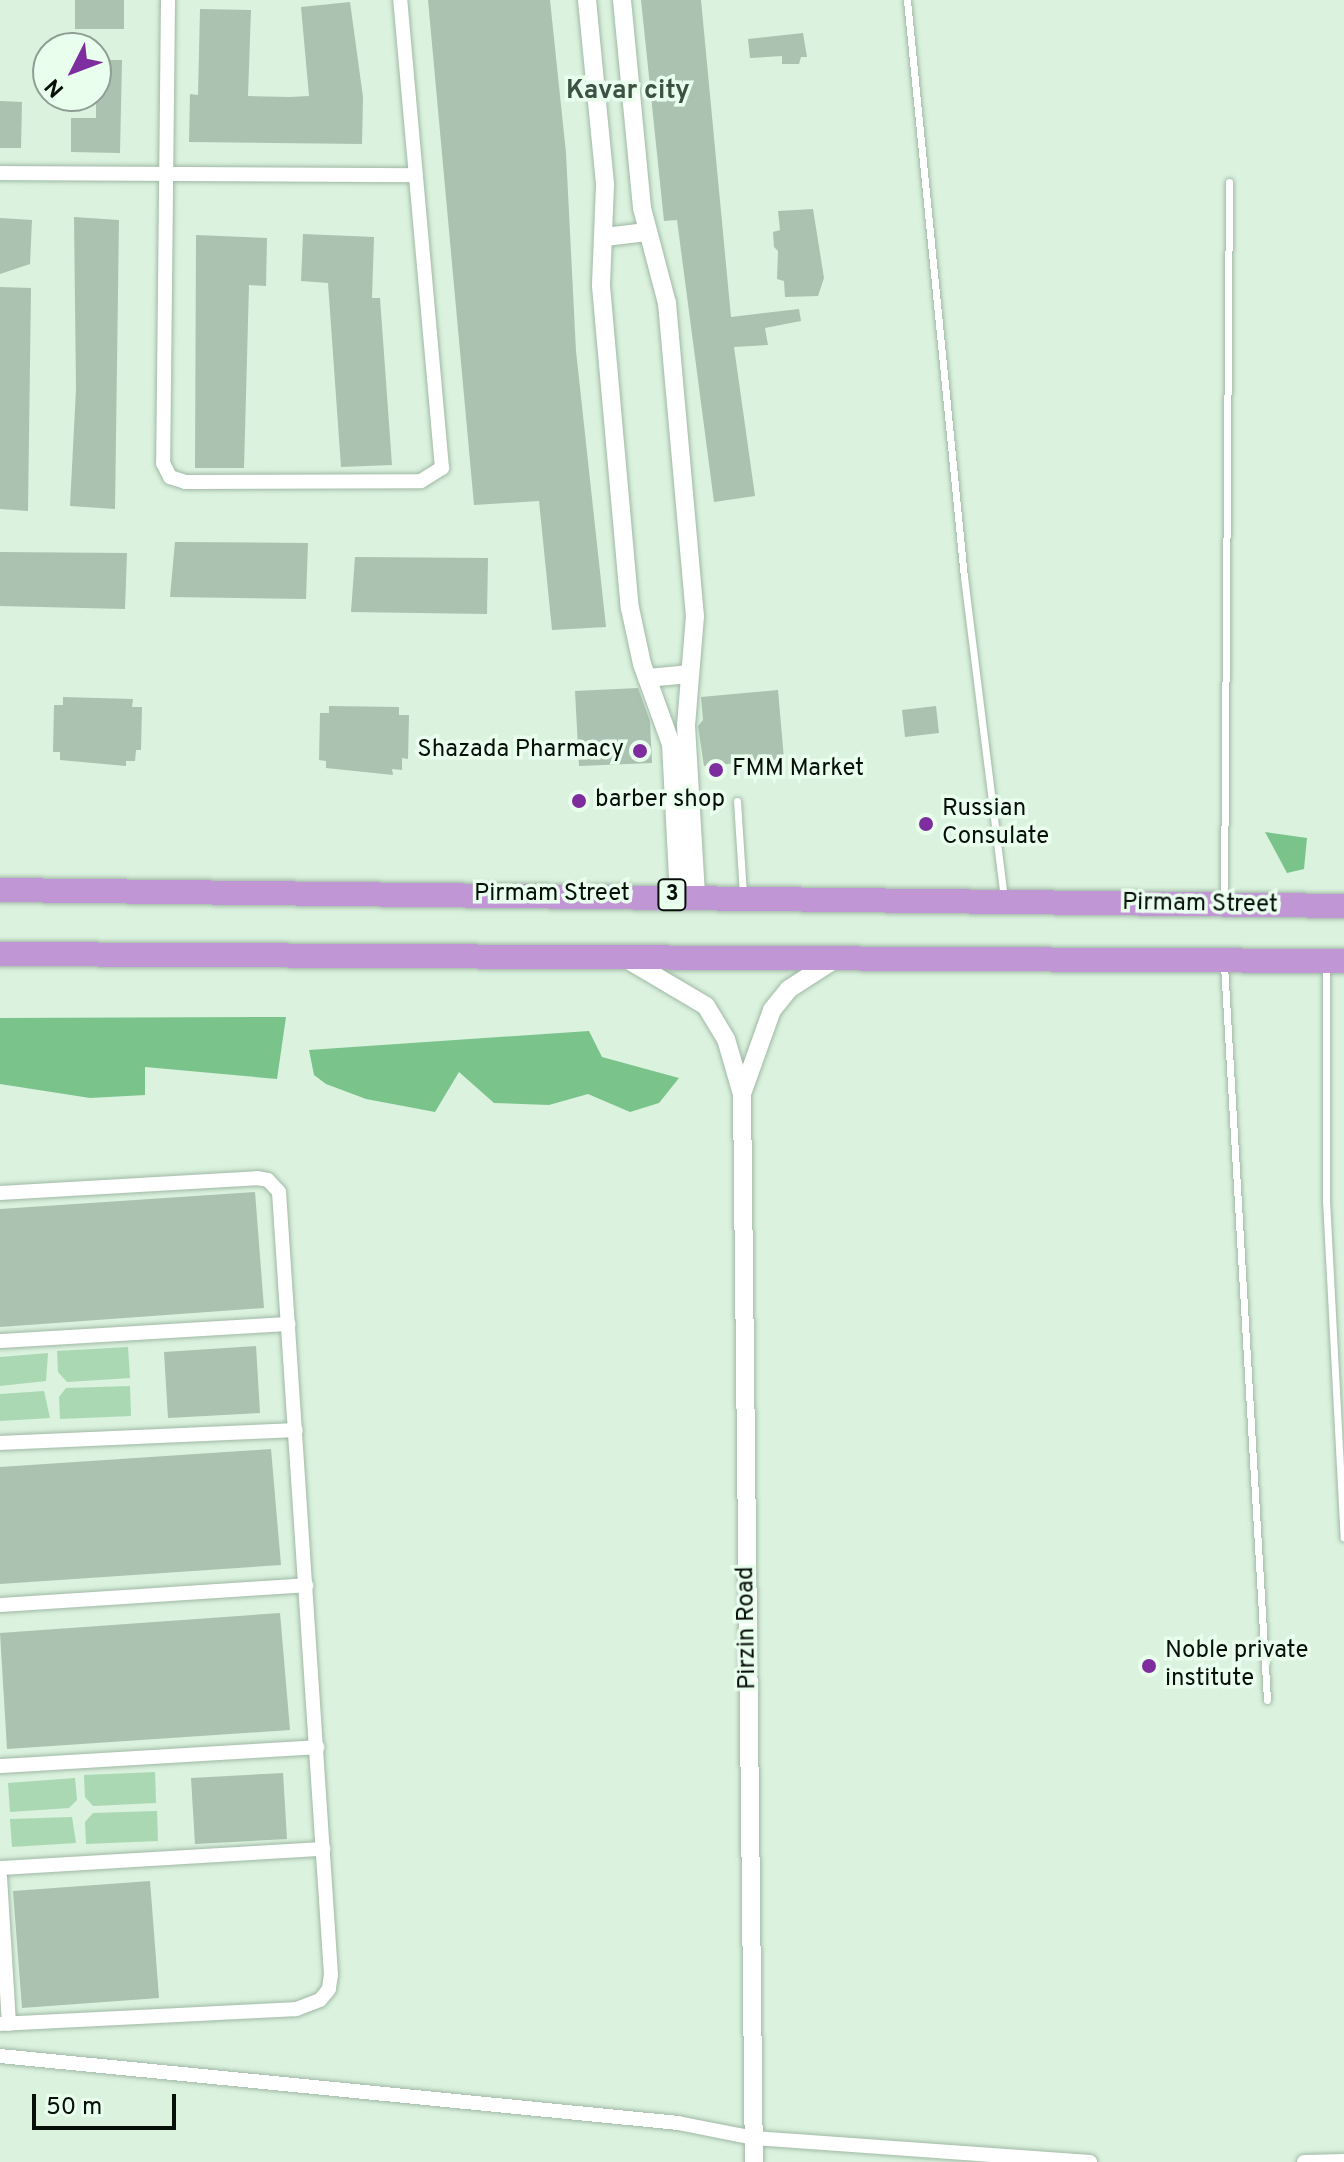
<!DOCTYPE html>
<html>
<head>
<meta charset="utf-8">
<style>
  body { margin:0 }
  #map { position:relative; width:1344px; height:2162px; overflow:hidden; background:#daf2de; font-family:Overpass,sans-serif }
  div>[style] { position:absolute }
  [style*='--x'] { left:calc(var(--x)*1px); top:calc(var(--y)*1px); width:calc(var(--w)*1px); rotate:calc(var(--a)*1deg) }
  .green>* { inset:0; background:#a9d8b3 }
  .forest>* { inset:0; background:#7ac48c }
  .building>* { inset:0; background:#aac2af }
  .roads { filter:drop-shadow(0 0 2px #a0b8a5) drop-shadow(0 0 2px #a0b8a5) }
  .service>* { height:7px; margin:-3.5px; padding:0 3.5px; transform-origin:3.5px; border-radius:3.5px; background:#fff }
  .minor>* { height:14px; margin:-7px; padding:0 7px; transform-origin:7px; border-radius:7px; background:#fff }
  .tertiary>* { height:18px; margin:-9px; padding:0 9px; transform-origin:9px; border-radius:9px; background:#fff }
  .trunk>* { height:24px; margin:-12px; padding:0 12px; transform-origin:12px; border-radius:12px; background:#c096d4 }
  .dots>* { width:22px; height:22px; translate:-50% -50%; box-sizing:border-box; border:4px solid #eafeee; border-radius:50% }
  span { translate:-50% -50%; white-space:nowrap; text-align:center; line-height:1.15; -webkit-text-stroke:7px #eafeee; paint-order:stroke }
  .shield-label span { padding:2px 6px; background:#eafeee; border:2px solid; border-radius:6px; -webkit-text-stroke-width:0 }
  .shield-label { font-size:22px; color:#070f09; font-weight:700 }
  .poi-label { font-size:24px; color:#070f09 }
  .right { translate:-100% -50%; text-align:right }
  .left { translate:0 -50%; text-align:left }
  .street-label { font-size:24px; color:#070f09 }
  .neighbourhood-label { font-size:26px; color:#3e5242; font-weight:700 }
  .north { position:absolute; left:32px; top:32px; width:80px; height:80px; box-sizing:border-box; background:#eafeee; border:2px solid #8f9e92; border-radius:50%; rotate:228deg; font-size:22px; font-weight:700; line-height:32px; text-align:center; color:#070f09 }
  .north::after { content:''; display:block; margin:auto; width:28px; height:36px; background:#7d2d9e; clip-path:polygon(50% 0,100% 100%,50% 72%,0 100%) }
  .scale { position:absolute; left:32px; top:2094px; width:144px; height:36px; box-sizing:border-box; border:4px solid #070f09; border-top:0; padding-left:10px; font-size:24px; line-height:28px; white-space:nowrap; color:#070f09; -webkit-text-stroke:6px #eafeee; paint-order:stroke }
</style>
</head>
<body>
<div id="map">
  <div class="green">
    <i style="clip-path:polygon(128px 1347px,130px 1378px,67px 1382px,58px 1372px,57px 1351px)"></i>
    <i style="clip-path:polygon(48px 1353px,46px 1381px,0 1386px,0 1357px)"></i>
    <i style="clip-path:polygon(130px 1386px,131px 1416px,60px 1419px,59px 1397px,66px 1388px)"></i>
    <i style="clip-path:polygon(44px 1391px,50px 1418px,0 1421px,0 1394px)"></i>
    <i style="clip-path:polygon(155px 1772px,156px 1803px,93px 1806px,85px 1797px,84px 1775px)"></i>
    <i style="clip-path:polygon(75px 1778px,77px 1800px,69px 1808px,10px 1812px,8px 1783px)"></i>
    <i style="clip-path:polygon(157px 1811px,158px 1841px,86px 1844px,85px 1822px,93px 1813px)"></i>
    <i style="clip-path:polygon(72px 1817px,76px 1843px,12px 1847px,10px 1819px)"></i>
  </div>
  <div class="forest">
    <i style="clip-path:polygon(1265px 832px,1307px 838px,1304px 869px,1287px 873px)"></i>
    <i style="clip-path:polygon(286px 1017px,277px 1079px,145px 1067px,145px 1095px,90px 1098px,0 1084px,0 1018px)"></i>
    <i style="clip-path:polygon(589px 1031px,602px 1057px,679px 1078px,659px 1103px,630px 1112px,588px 1094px,549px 1105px,494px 1103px,459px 1072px,435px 1112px,366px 1099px,326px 1084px,314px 1075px,309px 1050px)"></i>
  </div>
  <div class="building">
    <i style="clip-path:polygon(75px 0,124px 0,124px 29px,75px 29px)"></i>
    <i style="clip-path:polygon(428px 0,550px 0,566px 153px,576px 351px,606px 627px,552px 630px,539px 501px,474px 505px)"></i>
    <i style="clip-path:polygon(641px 0,701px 0,731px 317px,799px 309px,801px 321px,765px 328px,768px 345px,734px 347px,755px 496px,714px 502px,677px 220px,664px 221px)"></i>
    <i style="clip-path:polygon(350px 2px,363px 97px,362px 144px,189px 142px,190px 94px,198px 95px,200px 9px,251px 10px,248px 96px,290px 97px,309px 96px,301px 7px)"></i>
    <i style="clip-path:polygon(803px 33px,807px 57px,801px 57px,799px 64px,782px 64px,782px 56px,750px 58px,748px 39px)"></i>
    <i style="clip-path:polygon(96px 60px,122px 60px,120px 153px,71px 152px,71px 118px,96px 118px)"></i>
    <i style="clip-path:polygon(0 101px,22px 102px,21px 148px,0 148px)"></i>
    <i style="clip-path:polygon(813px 209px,824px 278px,818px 296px,785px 297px,784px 281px,777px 279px,778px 251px,774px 247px,773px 232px,780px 230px,778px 211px)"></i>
    <i style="clip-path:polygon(74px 217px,119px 220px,115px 509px,70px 506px,76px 389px)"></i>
    <i style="clip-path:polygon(0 218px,32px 220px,30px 264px,0 274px)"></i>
    <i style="clip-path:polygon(303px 234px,374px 237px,372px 298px,380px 298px,392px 465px,341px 467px,328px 283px,301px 281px)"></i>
    <i style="clip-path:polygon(196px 235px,267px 238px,266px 286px,249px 285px,244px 468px,195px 468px)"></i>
    <i style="clip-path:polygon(0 287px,31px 288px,28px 511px,0 509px)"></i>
    <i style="clip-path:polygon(175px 542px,308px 543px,306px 599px,170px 597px)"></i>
    <i style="clip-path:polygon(0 552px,127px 553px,125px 609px,0 606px)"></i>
    <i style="clip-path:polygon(355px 557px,488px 558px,487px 614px,351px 612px)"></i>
    <i style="clip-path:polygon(638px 688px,650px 721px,652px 763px,579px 766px,575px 691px)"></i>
    <i style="clip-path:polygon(778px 690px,784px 759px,704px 766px,698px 726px,703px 720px,701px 697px)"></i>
    <i style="clip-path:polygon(63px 697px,133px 699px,132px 707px,142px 707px,141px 750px,136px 750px,135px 761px,126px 761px,126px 766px,60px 760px,60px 752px,53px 752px,54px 705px,63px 705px)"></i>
    <i style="clip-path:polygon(329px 706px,399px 707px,399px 715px,409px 715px,408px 759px,402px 758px,402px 770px,392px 769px,393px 775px,326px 768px,326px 761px,319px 760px,320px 713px,329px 713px)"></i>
    <i style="clip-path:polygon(936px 706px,939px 733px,905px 737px,902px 710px)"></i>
    <i style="clip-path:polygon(255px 1192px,264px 1308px,0 1327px,0 1209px)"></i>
    <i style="clip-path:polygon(256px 1346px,260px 1413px,168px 1418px,164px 1352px)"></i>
    <i style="clip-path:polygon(271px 1449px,281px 1565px,0 1584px,0 1467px)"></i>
    <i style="clip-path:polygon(280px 1613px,290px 1730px,7px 1749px,0 1633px)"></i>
    <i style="clip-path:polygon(283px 1773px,287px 1839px,195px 1844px,191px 1778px)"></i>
    <i style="clip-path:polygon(150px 1881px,159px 1998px,22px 2008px,13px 1891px)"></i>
  </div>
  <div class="roads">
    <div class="service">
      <i style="--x:907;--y:0;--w:580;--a:84.36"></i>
      <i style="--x:964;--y:577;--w:322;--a:82.9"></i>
      <i style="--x:737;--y:801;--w:92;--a:86.3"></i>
      <i style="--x:1224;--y:899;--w:717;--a:-89.6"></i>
      <i style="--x:1224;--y:965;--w:736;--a:86.65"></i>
      <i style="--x:1326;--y:967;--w:233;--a:90"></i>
      <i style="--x:1326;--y:1200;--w:338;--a:87"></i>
    </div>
    <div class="minor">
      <i style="--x:168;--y:0;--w:463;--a:90.6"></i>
      <i style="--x:163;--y:463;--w:16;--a:63"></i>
      <i style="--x:170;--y:477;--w:16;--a:18"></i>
      <i style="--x:185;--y:482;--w:236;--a:-0.2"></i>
      <i style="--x:421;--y:481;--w:25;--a:-32"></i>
      <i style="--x:442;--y:468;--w:470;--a:-95.1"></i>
      <i style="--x:0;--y:173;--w:415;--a:0.3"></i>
      <i style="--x:0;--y:1193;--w:257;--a:-3.3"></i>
      <i style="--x:257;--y:1178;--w:11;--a:10"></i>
      <i style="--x:268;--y:1180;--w:16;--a:47"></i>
      <i style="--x:279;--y:1192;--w:784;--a:86.2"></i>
      <i style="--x:331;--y:1974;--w:15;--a:98"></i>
      <i style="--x:329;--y:1989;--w:14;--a:129"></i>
      <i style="--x:320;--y:2000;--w:26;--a:159"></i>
      <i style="--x:296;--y:2009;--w:296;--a:177.1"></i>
      <i style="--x:0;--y:1341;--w:289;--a:-3.4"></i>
      <i style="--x:0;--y:1443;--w:296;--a:-2.5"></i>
      <i style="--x:0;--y:1605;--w:307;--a:-3.7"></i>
      <i style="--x:0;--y:1766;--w:318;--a:-3.4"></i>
      <i style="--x:0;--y:1868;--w:324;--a:-3.4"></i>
      <i style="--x:0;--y:1877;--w:147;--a:86.5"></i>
      <i style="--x:0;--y:2056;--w:681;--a:5.64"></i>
      <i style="--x:678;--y:2123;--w:77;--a:11.2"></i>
      <i style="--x:754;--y:2138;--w:337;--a:4.1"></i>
      <i style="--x:1304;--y:2162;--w:40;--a:-1.4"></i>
    </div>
    <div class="tertiary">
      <i style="--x:587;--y:0;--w:186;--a:84.4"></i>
      <i style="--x:605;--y:185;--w:101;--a:92.3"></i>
      <i style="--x:601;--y:286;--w:323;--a:84.9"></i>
      <i style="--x:630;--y:608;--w:57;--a:77.9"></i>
      <i style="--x:642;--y:664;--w:85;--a:70.1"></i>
      <i style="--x:671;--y:744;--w:152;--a:87"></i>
      <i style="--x:622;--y:0;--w:209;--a:84.5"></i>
      <i style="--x:642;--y:208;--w:98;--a:75.3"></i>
      <i style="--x:667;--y:303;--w:314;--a:84.9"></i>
      <i style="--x:695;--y:616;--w:110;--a:94.7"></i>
      <i style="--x:686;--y:726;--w:169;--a:86.6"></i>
      <i style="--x:605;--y:237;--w:42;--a:-6.8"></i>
      <i style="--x:647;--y:678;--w:42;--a:-5.4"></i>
      <i style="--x:630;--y:961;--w:88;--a:30.6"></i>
      <i style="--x:706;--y:1006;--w:39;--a:59"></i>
      <i style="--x:726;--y:1039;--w:57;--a:73.8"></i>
      <i style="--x:742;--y:1094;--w:1068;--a:89.36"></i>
      <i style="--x:743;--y:1091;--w:86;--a:-70.3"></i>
      <i style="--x:772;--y:1010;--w:27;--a:-51"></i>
      <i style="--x:789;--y:989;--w:54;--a:-32.8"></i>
    </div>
    <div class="trunk">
      <i style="--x:0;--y:890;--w:1344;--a:0.68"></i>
      <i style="--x:0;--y:954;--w:1344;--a:0.3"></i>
    </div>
  </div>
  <div class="dots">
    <i style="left:640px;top:751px;background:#7d2d9e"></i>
    <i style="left:716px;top:770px;background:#7d2d9e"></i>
    <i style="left:579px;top:801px;background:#7d2d9e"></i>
    <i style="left:926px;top:824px;background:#7d2d9e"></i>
    <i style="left:1149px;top:1666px;background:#7d2d9e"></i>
  </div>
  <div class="shield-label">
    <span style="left:672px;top:895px">3</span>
  </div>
  <div class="poi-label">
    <span class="right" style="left:624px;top:751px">Shazada Pharmacy</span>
    <span class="left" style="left:732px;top:770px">FMM Market</span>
    <span class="left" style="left:595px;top:801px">barber shop</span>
    <span class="left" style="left:942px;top:824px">Russian<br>Consulate</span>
    <span class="left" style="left:1165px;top:1666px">Noble private<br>institute</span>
  </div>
  <div class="street-label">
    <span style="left:552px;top:895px">Pirmam Street</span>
    <span style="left:1200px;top:905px;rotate:1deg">Pirmam Street</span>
    <span style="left:748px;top:1628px;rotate:-91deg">Pirzin Road</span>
  </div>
  <div class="neighbourhood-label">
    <span style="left:628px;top:92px">Kavar city</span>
  </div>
  <div class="north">N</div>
  <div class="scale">50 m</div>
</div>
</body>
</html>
